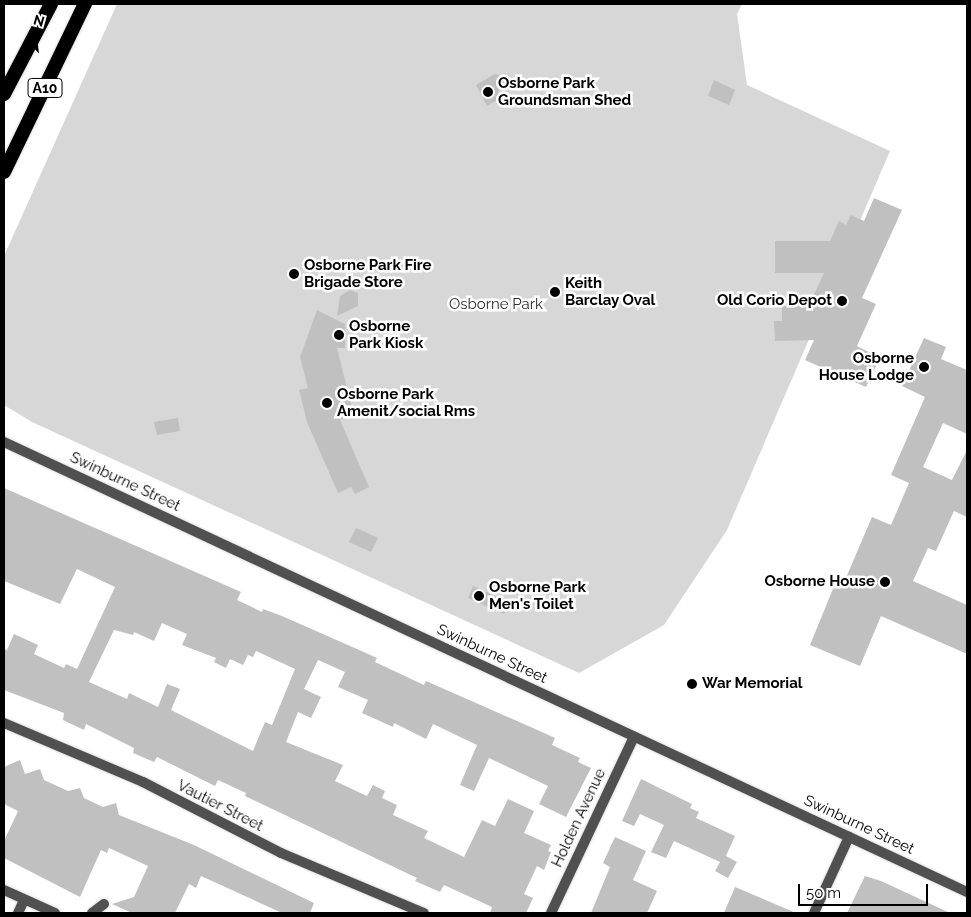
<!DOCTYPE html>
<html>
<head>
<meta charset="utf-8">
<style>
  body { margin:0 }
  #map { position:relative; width:971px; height:917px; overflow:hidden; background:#fff; font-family:Raleway,sans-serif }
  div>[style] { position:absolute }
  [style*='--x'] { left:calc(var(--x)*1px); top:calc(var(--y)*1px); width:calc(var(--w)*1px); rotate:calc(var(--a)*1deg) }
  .green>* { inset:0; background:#d7d7d7 }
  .building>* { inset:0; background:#c0c0c0 }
  .roads { filter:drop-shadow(0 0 1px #dbdbdb) drop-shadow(0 0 1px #dbdbdb) }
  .minor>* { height:10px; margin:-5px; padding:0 5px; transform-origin:5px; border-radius:5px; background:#505050 }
  .trunk>* { height:14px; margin:-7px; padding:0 7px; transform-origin:7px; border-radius:7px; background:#000 }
  .dots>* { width:14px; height:14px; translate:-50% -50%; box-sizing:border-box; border:2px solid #fff; border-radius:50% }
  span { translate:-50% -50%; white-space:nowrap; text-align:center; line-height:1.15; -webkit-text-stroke:5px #fff; paint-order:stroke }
  .shield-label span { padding:1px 4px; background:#fff; border:1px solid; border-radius:4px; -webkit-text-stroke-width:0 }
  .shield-label { font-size:14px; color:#000; font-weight:700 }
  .poi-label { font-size:15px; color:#000; font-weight:700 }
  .left { translate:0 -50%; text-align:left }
  .right { translate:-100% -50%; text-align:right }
  .park-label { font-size:15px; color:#2e2e2e }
  .street-label { font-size:15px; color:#000 }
  .frame { position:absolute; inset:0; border:5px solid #000; pointer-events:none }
  .north { position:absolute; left:10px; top:10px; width:50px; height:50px; -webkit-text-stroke:4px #fff; paint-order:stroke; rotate:16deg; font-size:14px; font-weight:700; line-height:20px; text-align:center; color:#000 }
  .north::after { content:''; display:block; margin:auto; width:18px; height:22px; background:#000; clip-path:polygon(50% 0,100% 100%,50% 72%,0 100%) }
  .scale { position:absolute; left:798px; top:884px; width:130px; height:22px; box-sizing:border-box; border:2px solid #000; border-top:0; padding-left:6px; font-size:15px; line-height:18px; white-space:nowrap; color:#000; -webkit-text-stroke:4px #fff; paint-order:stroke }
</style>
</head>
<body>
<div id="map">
  <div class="green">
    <i style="clip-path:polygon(117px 4px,742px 4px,737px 14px,747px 85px,890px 151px,727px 530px,664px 625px,579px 673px,32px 422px,4px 405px,4px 256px)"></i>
  </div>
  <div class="building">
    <i style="clip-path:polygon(495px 74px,503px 76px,508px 85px,498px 91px,501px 98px,487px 106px,476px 85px)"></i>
    <i style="clip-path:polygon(714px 80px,735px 90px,729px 105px,708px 96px)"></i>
    <i style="clip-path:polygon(874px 198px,902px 210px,862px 298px,876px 304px,857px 346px,880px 358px,866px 387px,805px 360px,814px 340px,775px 341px,774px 321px,782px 321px,782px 306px,809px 305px,824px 273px,775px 273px,775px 241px,830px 241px,839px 221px,846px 225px,851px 215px,864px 221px)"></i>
    <i style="clip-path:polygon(350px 290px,358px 293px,358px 306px,337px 316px,340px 296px)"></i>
    <i style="clip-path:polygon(317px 310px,345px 324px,345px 348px,337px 348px,354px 416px,340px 420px,369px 487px,355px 494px,351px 487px,338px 493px,307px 422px,299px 390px,308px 388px,300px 357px)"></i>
    <i style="clip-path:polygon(924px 338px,946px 347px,941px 359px,967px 370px,967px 434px,943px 423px,923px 467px,952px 480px,967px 450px,967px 517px,954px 511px,936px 551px,928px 548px,913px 581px,967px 605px,967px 654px,881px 616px,860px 666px,810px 645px,835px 584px,842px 587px,872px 517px,891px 525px,909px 483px,891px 475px,925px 397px,902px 386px)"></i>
    <i style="clip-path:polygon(178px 418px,180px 431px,157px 435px,154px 422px)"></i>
    <i style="clip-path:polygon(evenodd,4px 488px,241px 592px,237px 600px,262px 612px,263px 609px,282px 616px,366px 653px,377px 658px,375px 662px,424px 685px,426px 681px,542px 732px,555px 738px,552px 745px,580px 758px,578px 762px,591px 768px,566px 817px,539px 804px,548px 786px,489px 758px,474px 791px,460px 785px,477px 745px,433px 724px,426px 739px,394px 723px,393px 727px,362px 713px,368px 700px,338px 687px,345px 672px,318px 660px,304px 689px,321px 697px,311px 718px,298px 712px,286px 742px,343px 765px,335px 781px,367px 796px,373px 785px,385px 791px,382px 798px,397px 805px,393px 815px,428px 831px,424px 838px,464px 857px,482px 820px,495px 826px,508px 799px,534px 811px,524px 833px,551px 845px,548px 851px,551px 852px,544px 870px,537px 866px,524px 894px,533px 898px,526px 913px,490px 913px,492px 907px,444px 885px,440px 892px,415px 881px,417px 878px,245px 796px,246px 793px,218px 780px,215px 786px,157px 757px,154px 762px,133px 753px,134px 748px,86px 724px,84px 730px,63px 720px,64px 713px,4px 690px,4px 649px,7px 650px,14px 634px,38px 645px,34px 654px,64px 668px,66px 664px,77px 669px,115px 587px,77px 569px,60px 604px,4px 581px,4px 488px,162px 623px,187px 634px,182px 645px,216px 658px,214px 662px,226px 668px,230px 659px,243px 665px,248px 655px,253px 657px,256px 651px,295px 669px,272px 725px,265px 722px,253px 751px,171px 710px,180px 689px,167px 684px,158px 707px,129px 693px,127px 699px,89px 682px,114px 630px,133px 635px,134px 632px,154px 641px,162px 623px)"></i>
    <i style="clip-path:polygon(356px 528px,378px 538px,371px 552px,349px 542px)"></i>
    <i style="clip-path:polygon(473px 586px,509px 602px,504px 614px,468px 598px)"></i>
    <i style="clip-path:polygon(20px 760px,25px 774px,40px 769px,44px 780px,68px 791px,80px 788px,84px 798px,103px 807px,116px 803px,119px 815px,194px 845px,314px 903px,310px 913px,282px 913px,201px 876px,196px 888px,189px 884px,175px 913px,132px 913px,112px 904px,134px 897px,148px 866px,109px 848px,107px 853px,101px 850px,80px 897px,4px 858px,4px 841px,18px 811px,4px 804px,4px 767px)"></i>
    <i style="clip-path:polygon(641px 779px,692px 804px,690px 808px,699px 812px,696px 818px,735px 836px,726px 856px,737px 862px,728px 878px,715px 871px,720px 862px,674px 841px,666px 858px,651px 852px,664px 825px,640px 814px,634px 826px,622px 821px)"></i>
    <i style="clip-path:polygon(615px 837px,646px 851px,633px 880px,657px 891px,647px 913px,591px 913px,610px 867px,603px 863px)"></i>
    <i style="clip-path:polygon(865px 876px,881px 881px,950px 913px,847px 913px)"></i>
    <i style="clip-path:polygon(735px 887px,796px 913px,724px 913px)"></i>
  </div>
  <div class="roads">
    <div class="minor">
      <i style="--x:4;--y:442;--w:1063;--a:25.05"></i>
      <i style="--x:4;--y:723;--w:151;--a:23"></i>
      <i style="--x:143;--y:782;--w:155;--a:27.2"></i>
      <i style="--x:281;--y:853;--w:155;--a:22.8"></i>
      <i style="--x:4;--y:890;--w:56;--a:24.3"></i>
      <i style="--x:18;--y:913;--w:14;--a:-65"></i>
      <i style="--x:92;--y:913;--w:15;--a:-37"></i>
      <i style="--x:551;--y:913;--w:195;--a:-64.8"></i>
      <i style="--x:814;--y:913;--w:84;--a:-65.3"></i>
    </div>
    <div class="trunk">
      <i style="--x:4;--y:94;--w:102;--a:-62.4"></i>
      <i style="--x:4;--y:172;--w:187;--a:-64.3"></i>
    </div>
  </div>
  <div class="dots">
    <i style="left:488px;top:92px;background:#000"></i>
    <i style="left:294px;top:274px;background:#000"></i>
    <i style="left:555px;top:292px;background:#000"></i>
    <i style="left:842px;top:301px;background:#000"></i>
    <i style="left:339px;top:335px;background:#000"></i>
    <i style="left:924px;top:367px;background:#000"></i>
    <i style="left:327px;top:403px;background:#000"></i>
    <i style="left:885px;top:582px;background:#000"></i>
    <i style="left:479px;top:596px;background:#000"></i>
    <i style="left:692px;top:684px;background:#000"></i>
  </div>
  <div class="shield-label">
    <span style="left:45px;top:88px">A10</span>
  </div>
  <div class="poi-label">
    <span class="left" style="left:498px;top:92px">Osborne Park<br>Groundsman Shed</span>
    <span class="left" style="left:304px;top:274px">Osborne Park Fire<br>Brigade Store</span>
    <span class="left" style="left:565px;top:292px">Keith<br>Barclay Oval</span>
    <span class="right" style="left:832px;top:301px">Old Corio Depot</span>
    <span class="left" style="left:349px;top:335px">Osborne<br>Park Kiosk</span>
    <span class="right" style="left:914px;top:367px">Osborne<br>House Lodge</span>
    <span class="left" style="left:337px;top:403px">Osborne Park<br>Amenit/social Rms</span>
    <span class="right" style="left:875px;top:582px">Osborne House</span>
    <span class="left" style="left:489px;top:596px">Osborne Park<br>Men's Toilet</span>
    <span class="left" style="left:702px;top:684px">War Memorial</span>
  </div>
  <div class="park-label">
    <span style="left:496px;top:305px">Osborne Park</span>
  </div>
  <div class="street-label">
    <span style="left:125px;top:482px;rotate:25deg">Swinburne Street</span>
    <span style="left:492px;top:654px;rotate:25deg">Swinburne Street</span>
    <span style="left:220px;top:806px;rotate:27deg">Vautier Street</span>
    <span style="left:579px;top:818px;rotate:-65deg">Holden Avenue</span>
    <span style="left:859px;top:825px;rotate:25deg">Swinburne Street</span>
  </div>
  <div class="frame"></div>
  <div class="north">N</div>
  <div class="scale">50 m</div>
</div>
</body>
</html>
